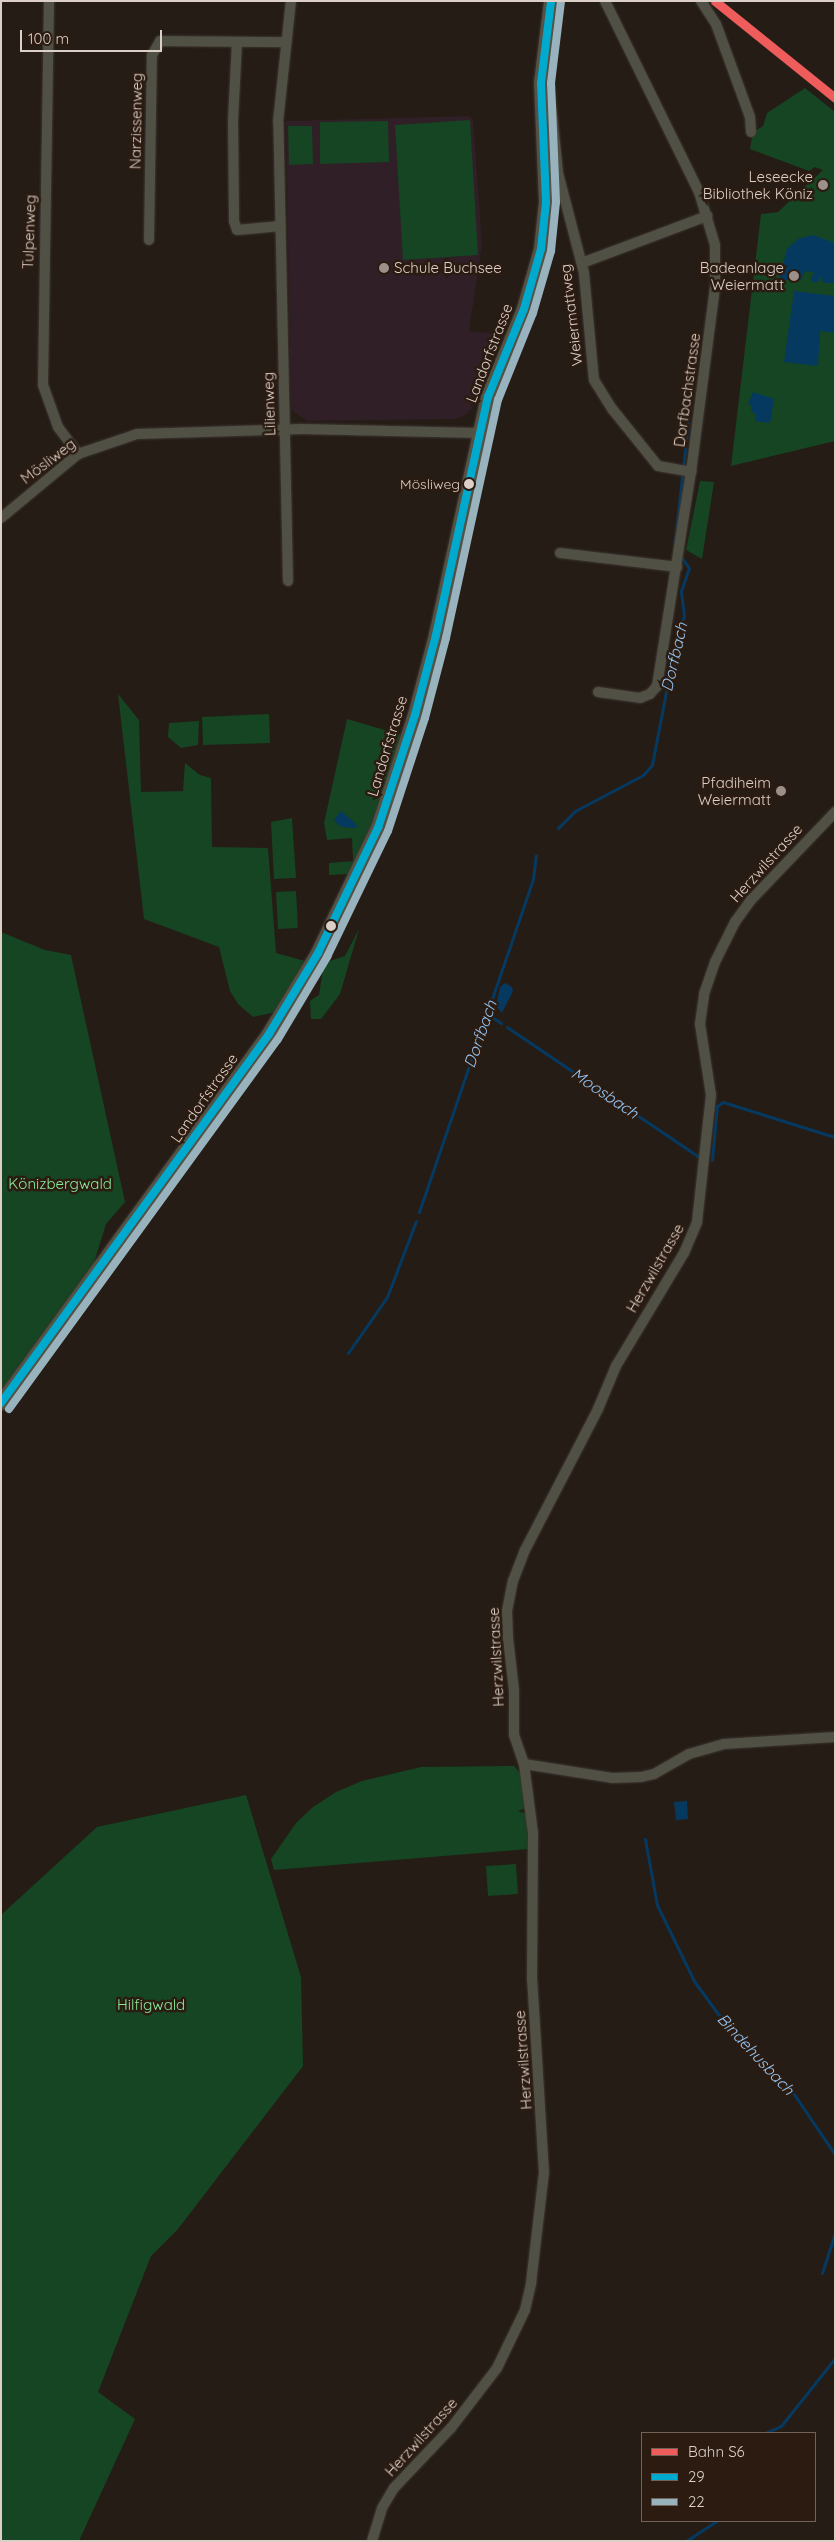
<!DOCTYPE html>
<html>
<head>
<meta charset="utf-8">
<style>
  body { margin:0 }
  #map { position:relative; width:836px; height:2542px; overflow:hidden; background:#251c16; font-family:Quicksand,sans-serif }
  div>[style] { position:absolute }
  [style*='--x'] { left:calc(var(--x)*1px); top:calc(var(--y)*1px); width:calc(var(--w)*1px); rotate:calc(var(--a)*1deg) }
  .built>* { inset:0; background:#341f12 }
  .education>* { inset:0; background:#301f26 }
  .green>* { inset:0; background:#154522 }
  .water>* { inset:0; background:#063960 }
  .stream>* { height:3px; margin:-1.5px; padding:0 1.5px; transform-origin:1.5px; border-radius:1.5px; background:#063960 }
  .roads { filter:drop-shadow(0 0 1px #3d3631) drop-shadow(0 0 1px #3d3631) }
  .street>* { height:10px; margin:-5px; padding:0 5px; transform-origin:5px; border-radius:5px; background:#515045 }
  .secondary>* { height:14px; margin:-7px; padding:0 7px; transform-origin:7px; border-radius:7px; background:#535245 }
  .bus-1>* { height:8px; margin:-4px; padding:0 4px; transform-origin:4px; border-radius:4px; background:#00a9ce }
  .bus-2>* { height:8px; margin:-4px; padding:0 4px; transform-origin:4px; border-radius:4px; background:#99b3be }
  .rail-1>* { height:9px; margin:-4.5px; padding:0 4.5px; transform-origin:4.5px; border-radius:4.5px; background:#ee5c5b }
  .dots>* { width:14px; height:14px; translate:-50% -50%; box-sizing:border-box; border:2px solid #2b1b10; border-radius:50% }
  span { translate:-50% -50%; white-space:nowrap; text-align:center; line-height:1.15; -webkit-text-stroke:5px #2b1b10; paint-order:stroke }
  .bus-label { font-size:14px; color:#dbcfc8 }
  .right { translate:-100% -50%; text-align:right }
  .street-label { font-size:15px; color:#dbcfc8 }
  .poi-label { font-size:15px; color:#dbcfc8 }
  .left { translate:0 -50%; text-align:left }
  .park-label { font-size:15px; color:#86ea9c }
  .water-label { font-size:16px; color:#92c4f4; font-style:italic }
  .frame { position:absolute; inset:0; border:2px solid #dbcfc8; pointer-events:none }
  .legend { position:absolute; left:641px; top:2432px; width:175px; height:90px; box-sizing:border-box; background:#2b1b10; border:1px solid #71635a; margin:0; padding:6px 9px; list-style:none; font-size:15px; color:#dbcfc8 }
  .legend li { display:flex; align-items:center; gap:10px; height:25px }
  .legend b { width:25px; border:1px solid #71635a }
  .scale { position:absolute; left:20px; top:30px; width:142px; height:22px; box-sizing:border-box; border:2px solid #dbcfc8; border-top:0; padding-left:6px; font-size:15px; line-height:18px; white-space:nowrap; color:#dbcfc8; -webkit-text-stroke:4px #2b1b10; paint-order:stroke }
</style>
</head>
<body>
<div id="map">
  <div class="built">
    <i style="clip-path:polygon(710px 1px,721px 1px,821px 81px,835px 93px,835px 103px)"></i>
  </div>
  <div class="education">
    <i style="clip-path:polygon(469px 116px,473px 120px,482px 244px,469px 331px,501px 334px,476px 403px,467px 414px,455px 419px,307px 421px,291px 410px,286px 121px)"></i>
  </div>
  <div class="green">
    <i style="clip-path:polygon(805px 88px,835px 112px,835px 441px,731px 466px,761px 214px,778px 212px,823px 170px,815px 167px,809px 171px,750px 149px,753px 132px,763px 126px,767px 113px)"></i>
    <i style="clip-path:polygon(470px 120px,478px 255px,403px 260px,395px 125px)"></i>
    <i style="clip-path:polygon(388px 121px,389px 162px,320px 164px,320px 122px)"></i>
    <i style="clip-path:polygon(288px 126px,312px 126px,313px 164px,289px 165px)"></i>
    <i style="clip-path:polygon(700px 481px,714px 482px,702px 559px,686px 550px)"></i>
    <i style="clip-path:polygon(118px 694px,139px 720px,141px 792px,183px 791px,185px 763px,200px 775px,211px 778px,212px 847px,268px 848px,276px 953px,305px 961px,276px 1012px,253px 1017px,238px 1004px,230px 991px,219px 947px,144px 919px)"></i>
    <i style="clip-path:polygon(269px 714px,270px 743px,203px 745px,202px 717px)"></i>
    <i style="clip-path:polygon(347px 719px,402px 735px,386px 789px,351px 874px,329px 875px,329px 863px,353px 861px,352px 838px,327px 840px,324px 823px)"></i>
    <i style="clip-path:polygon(199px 721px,198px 745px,181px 748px,168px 737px,169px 723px)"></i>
    <i style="clip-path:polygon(292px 818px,296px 878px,274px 879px,271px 822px)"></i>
    <i style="clip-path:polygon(296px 891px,298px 928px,278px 929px,276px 892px)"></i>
    <i style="clip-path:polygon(359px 929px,340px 994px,321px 1019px,311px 1019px,310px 1001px,319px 995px,324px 963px,345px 956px)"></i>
    <i style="clip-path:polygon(1px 932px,45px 950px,71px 955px,125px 1202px,106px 1224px,93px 1266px,1px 1391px)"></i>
    <i style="clip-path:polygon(514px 1766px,521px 1774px,526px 1808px,518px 1811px,527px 1814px,528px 1849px,274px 1870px,271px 1859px,296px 1823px,313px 1807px,336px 1792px,362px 1781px,421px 1767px)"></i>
    <i style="clip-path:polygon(246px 1795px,301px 1977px,303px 2066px,178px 2229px,151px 2256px,98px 2392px,135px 2419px,79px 2541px,1px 2541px,1px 1915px,97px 1827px)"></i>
    <i style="clip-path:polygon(516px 1864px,518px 1894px,488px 1896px,486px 1866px)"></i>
  </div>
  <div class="water">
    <i style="clip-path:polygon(813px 235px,835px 243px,835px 283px,823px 283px,821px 276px,819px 281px,813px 283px,811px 278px,815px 273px,805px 271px,801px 280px,779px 280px,787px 249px,798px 239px)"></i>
    <i style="clip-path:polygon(794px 291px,835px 296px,835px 333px,820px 331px,818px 366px,784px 362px)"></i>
    <i style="clip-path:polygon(753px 392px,774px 399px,770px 423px,755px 421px,756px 413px,751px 412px,751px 405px,748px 405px)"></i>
    <i style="clip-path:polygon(341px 811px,357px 825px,356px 828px,341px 827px,334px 820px)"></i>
    <i style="clip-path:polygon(505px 983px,512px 987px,513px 991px,502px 1013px,496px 1006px,500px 987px)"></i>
    <i style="clip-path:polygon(687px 1801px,688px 1819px,676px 1820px,674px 1802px)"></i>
  </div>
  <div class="stream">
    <i style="--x:674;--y:549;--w:147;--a:-83.7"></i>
    <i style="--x:558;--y:828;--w:24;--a:-45"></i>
    <i style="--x:575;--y:811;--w:77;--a:-27.9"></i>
    <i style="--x:643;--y:775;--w:13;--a:-48"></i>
    <i style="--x:652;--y:765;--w:86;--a:-79.2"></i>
    <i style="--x:668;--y:681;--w:28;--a:-69"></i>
    <i style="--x:678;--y:655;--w:20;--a:-93"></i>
    <i style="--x:677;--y:635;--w:20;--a:-70"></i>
    <i style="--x:684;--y:616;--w:25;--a:-97"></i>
    <i style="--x:681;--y:591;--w:24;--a:-71"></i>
    <i style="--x:689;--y:568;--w:12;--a:-125"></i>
    <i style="--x:486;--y:1013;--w:18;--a:34"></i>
    <i style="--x:507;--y:1027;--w:235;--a:34.1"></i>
    <i style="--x:712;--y:1160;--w:54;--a:-84.7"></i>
    <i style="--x:717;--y:1106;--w:7;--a:-34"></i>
    <i style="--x:723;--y:1102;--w:117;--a:17.4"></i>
    <i style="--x:419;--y:1212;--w:352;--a:-71.1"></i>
    <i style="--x:533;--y:879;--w:24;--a:-83"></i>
    <i style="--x:348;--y:1353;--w:68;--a:-55.1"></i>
    <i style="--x:387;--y:1297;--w:81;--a:-69.1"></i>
    <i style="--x:645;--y:1839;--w:67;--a:79.7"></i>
    <i style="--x:657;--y:1905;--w:85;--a:64"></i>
    <i style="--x:694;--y:1981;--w:59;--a:53.9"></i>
    <i style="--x:729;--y:2029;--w:83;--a:44"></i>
    <i style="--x:789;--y:2087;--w:80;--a:55.7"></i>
    <i style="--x:822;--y:2273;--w:42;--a:-72"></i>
    <i style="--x:765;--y:2433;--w:17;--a:-24"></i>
    <i style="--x:781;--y:2426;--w:87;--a:-51.5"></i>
    <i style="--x:686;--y:2541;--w:37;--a:-33"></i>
  </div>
  <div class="roads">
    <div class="street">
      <i style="--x:49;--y:1;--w:384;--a:90.9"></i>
      <i style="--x:43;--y:385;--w:45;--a:70.3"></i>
      <i style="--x:58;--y:427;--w:34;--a:53"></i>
      <i style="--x:701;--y:1;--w:27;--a:57"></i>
      <i style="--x:716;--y:24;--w:99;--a:69.9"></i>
      <i style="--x:750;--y:117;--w:15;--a:86"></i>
      <i style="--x:237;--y:42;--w:78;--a:92.9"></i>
      <i style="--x:233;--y:120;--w:101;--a:89.4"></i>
      <i style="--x:234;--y:221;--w:9;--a:72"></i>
      <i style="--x:237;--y:230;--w:44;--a:-5.2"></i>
      <i style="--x:547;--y:64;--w:110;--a:84.2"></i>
      <i style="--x:558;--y:173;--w:103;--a:75.4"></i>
      <i style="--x:584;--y:273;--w:107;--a:84.7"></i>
      <i style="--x:594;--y:380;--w:36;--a:58"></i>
      <i style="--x:613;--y:410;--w:72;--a:51.2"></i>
      <i style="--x:658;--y:466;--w:34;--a:10"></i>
      <i style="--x:149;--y:240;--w:185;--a:-89.1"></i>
      <i style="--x:152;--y:55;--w:16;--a:-60"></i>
      <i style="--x:160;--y:41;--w:126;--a:0.5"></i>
      <i style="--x:582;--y:263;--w:134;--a:-20.6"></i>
      <i style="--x:1;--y:518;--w:100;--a:-39.7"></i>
      <i style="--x:78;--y:454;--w:62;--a:-18.7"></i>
      <i style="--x:137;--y:434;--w:165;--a:-1.7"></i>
      <i style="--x:302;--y:429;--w:177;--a:1.3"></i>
      <i style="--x:560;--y:553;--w:118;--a:6.8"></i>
      <i style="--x:288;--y:581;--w:459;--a:-91.2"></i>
      <i style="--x:278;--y:122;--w:122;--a:-83.9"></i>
      <i style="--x:598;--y:692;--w:42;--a:8.1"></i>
      <i style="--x:640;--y:698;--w:11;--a:-22"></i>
      <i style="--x:650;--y:694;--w:11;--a:-49"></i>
      <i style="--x:657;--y:686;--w:217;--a:-81"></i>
      <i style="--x:691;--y:472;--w:186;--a:-82.6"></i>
      <i style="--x:715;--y:288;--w:43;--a:-90"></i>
      <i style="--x:715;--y:245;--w:55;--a:-106.8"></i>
      <i style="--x:699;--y:192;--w:213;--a:-116.2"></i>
      <i style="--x:524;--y:1764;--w:89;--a:9"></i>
      <i style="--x:612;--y:1778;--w:29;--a:-2"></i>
      <i style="--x:641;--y:1777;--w:13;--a:-13"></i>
      <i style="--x:654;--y:1774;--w:40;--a:-29.7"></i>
      <i style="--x:689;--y:1754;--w:36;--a:-16"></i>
      <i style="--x:724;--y:1744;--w:111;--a:-3.6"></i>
      <i style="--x:372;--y:2541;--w:34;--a:-73"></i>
      <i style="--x:382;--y:2508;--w:23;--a:-59"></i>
      <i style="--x:394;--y:2488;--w:83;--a:-46.5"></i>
      <i style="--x:451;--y:2428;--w:76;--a:-52.5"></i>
      <i style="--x:497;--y:2368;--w:64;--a:-64.2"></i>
      <i style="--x:525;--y:2310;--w:28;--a:-77"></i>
      <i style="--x:531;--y:2283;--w:111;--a:-83.3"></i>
      <i style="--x:544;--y:2173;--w:194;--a:-93.5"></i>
      <i style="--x:532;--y:1979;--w:146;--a:-89.6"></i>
      <i style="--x:533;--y:1833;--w:70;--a:-97.4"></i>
      <i style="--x:524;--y:1764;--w:31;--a:-109"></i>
      <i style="--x:514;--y:1735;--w:45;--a:-90"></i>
      <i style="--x:514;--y:1690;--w:52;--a:-96.6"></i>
      <i style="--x:508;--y:1638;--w:27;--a:-92"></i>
      <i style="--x:507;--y:1611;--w:31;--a:-79"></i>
      <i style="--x:513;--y:1581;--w:33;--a:-69"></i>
      <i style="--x:525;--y:1550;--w:159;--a:-62.6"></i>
      <i style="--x:598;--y:1409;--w:47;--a:-67.3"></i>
      <i style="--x:616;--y:1366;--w:132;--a:-59"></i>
      <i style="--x:684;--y:1253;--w:34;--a:-67"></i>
      <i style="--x:697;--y:1222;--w:128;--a:-83.7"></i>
      <i style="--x:711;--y:1095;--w:72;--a:-98.8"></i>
      <i style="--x:700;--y:1024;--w:30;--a:-82"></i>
      <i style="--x:704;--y:994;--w:34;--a:-71"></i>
      <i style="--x:715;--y:962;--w:45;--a:-63.4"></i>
      <i style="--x:735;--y:922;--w:27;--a:-54"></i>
      <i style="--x:751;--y:900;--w:122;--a:-46.3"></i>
    </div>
    <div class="secondary">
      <i style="--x:1;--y:1403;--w:456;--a:-54"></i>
      <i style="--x:269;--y:1034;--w:95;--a:-58.8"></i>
      <i style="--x:318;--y:953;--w:139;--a:-64.4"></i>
      <i style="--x:378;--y:828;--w:119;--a:-71.9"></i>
      <i style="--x:415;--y:715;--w:83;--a:-75.3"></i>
      <i style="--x:436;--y:635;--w:244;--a:-77.7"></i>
      <i style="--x:488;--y:397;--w:95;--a:-67.8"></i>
      <i style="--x:524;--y:309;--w:62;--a:-74.2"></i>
      <i style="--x:541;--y:249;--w:47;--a:-83.9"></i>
      <i style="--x:546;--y:202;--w:119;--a:-92.4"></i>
      <i style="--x:541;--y:83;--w:83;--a:-83"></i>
    </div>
  </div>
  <div class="bus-1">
    <i style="--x:1;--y:1403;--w:456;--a:-54"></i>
    <i style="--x:269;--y:1034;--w:95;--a:-58.8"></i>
    <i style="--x:318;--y:953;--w:139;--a:-64.4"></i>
    <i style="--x:378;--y:828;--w:119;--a:-71.9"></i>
    <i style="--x:415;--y:715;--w:83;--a:-75.3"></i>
    <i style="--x:436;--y:635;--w:244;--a:-77.7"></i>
    <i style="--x:488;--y:397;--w:95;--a:-67.8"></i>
    <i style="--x:524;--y:309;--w:62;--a:-74.2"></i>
    <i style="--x:541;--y:249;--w:47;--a:-83.9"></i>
    <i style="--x:546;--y:202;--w:119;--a:-92.4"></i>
    <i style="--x:541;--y:83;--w:83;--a:-83"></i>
  </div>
  <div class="bus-2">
    <i style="--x:9;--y:1409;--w:457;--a:-54"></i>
    <i style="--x:278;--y:1039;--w:96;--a:-59.1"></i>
    <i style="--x:327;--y:957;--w:140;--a:-64.2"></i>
    <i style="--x:388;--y:831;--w:119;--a:-71.9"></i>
    <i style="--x:425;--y:718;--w:83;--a:-75.3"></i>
    <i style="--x:446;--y:638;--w:244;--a:-77.7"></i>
    <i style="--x:498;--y:400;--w:94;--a:-68.1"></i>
    <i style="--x:533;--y:313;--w:65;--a:-73.8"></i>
    <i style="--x:551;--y:251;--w:49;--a:-84.2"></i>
    <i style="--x:556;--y:202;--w:119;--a:-92.4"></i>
    <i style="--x:551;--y:83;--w:82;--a:-83"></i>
  </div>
  <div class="rail-1">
    <i style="--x:715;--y:1;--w:154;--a:38.9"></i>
  </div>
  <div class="dots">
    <i style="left:823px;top:185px;background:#9b908a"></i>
    <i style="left:384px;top:268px;background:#9b908a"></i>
    <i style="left:794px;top:276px;background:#9b908a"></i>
    <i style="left:469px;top:484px;background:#dbcfc8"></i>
    <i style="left:781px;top:791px;background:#9b908a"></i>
    <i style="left:331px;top:926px;background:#dbcfc8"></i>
  </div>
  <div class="bus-label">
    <span class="right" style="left:460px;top:484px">Mösliweg</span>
  </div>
  <div class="street-label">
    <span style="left:136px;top:121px;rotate:-89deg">Narzissenweg</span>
    <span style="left:29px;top:232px;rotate:-88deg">Tulpenweg</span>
    <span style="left:571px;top:315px;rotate:-97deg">Weiermattweg</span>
    <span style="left:489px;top:353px;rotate:-69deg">Landorfstrasse</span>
    <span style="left:687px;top:390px;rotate:-82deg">Dorfbachstrasse</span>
    <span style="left:269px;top:404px;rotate:-92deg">Lilienweg</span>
    <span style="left:48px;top:461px;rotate:-37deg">Mösliweg</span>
    <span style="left:387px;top:746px;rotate:-73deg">Landorfstrasse</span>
    <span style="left:766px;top:863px;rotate:-48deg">Herzwilstrasse</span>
    <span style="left:204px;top:1098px;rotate:-55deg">Landorfstrasse</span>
    <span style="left:655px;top:1268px;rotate:-60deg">Herzwilstrasse</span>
    <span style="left:496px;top:1657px;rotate:-93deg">Herzwilstrasse</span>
    <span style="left:523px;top:2060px;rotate:-94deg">Herzwilstrasse</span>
    <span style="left:421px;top:2437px;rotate:-48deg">Herzwilstrasse</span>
  </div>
  <div class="poi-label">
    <span class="right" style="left:813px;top:185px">Leseecke<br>Bibliothek Köniz</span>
    <span class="right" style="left:784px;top:276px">Badeanlage<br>Weiermatt</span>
    <span class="left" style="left:394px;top:268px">Schule Buchsee</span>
    <span class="right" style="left:771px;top:791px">Pfadiheim<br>Weiermatt</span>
  </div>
  <div class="park-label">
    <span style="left:60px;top:1184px">Könizbergwald</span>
    <span style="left:151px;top:2005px">Hilfigwald</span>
  </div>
  <div class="water-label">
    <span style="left:674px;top:657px;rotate:-77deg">Dorfbach</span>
    <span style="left:480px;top:1034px;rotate:-71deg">Dorfbach</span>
    <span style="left:605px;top:1093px;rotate:34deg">Moosbach</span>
    <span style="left:756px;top:2054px;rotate:47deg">Bindehusbach</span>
  </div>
  <div class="frame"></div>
  <ul class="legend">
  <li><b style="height:6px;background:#ee5c5b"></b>Bahn S6</li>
  <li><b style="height:6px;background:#00a9ce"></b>29</li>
  <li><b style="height:6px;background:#99b3be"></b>22</li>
  </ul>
  <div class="scale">100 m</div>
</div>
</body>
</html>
